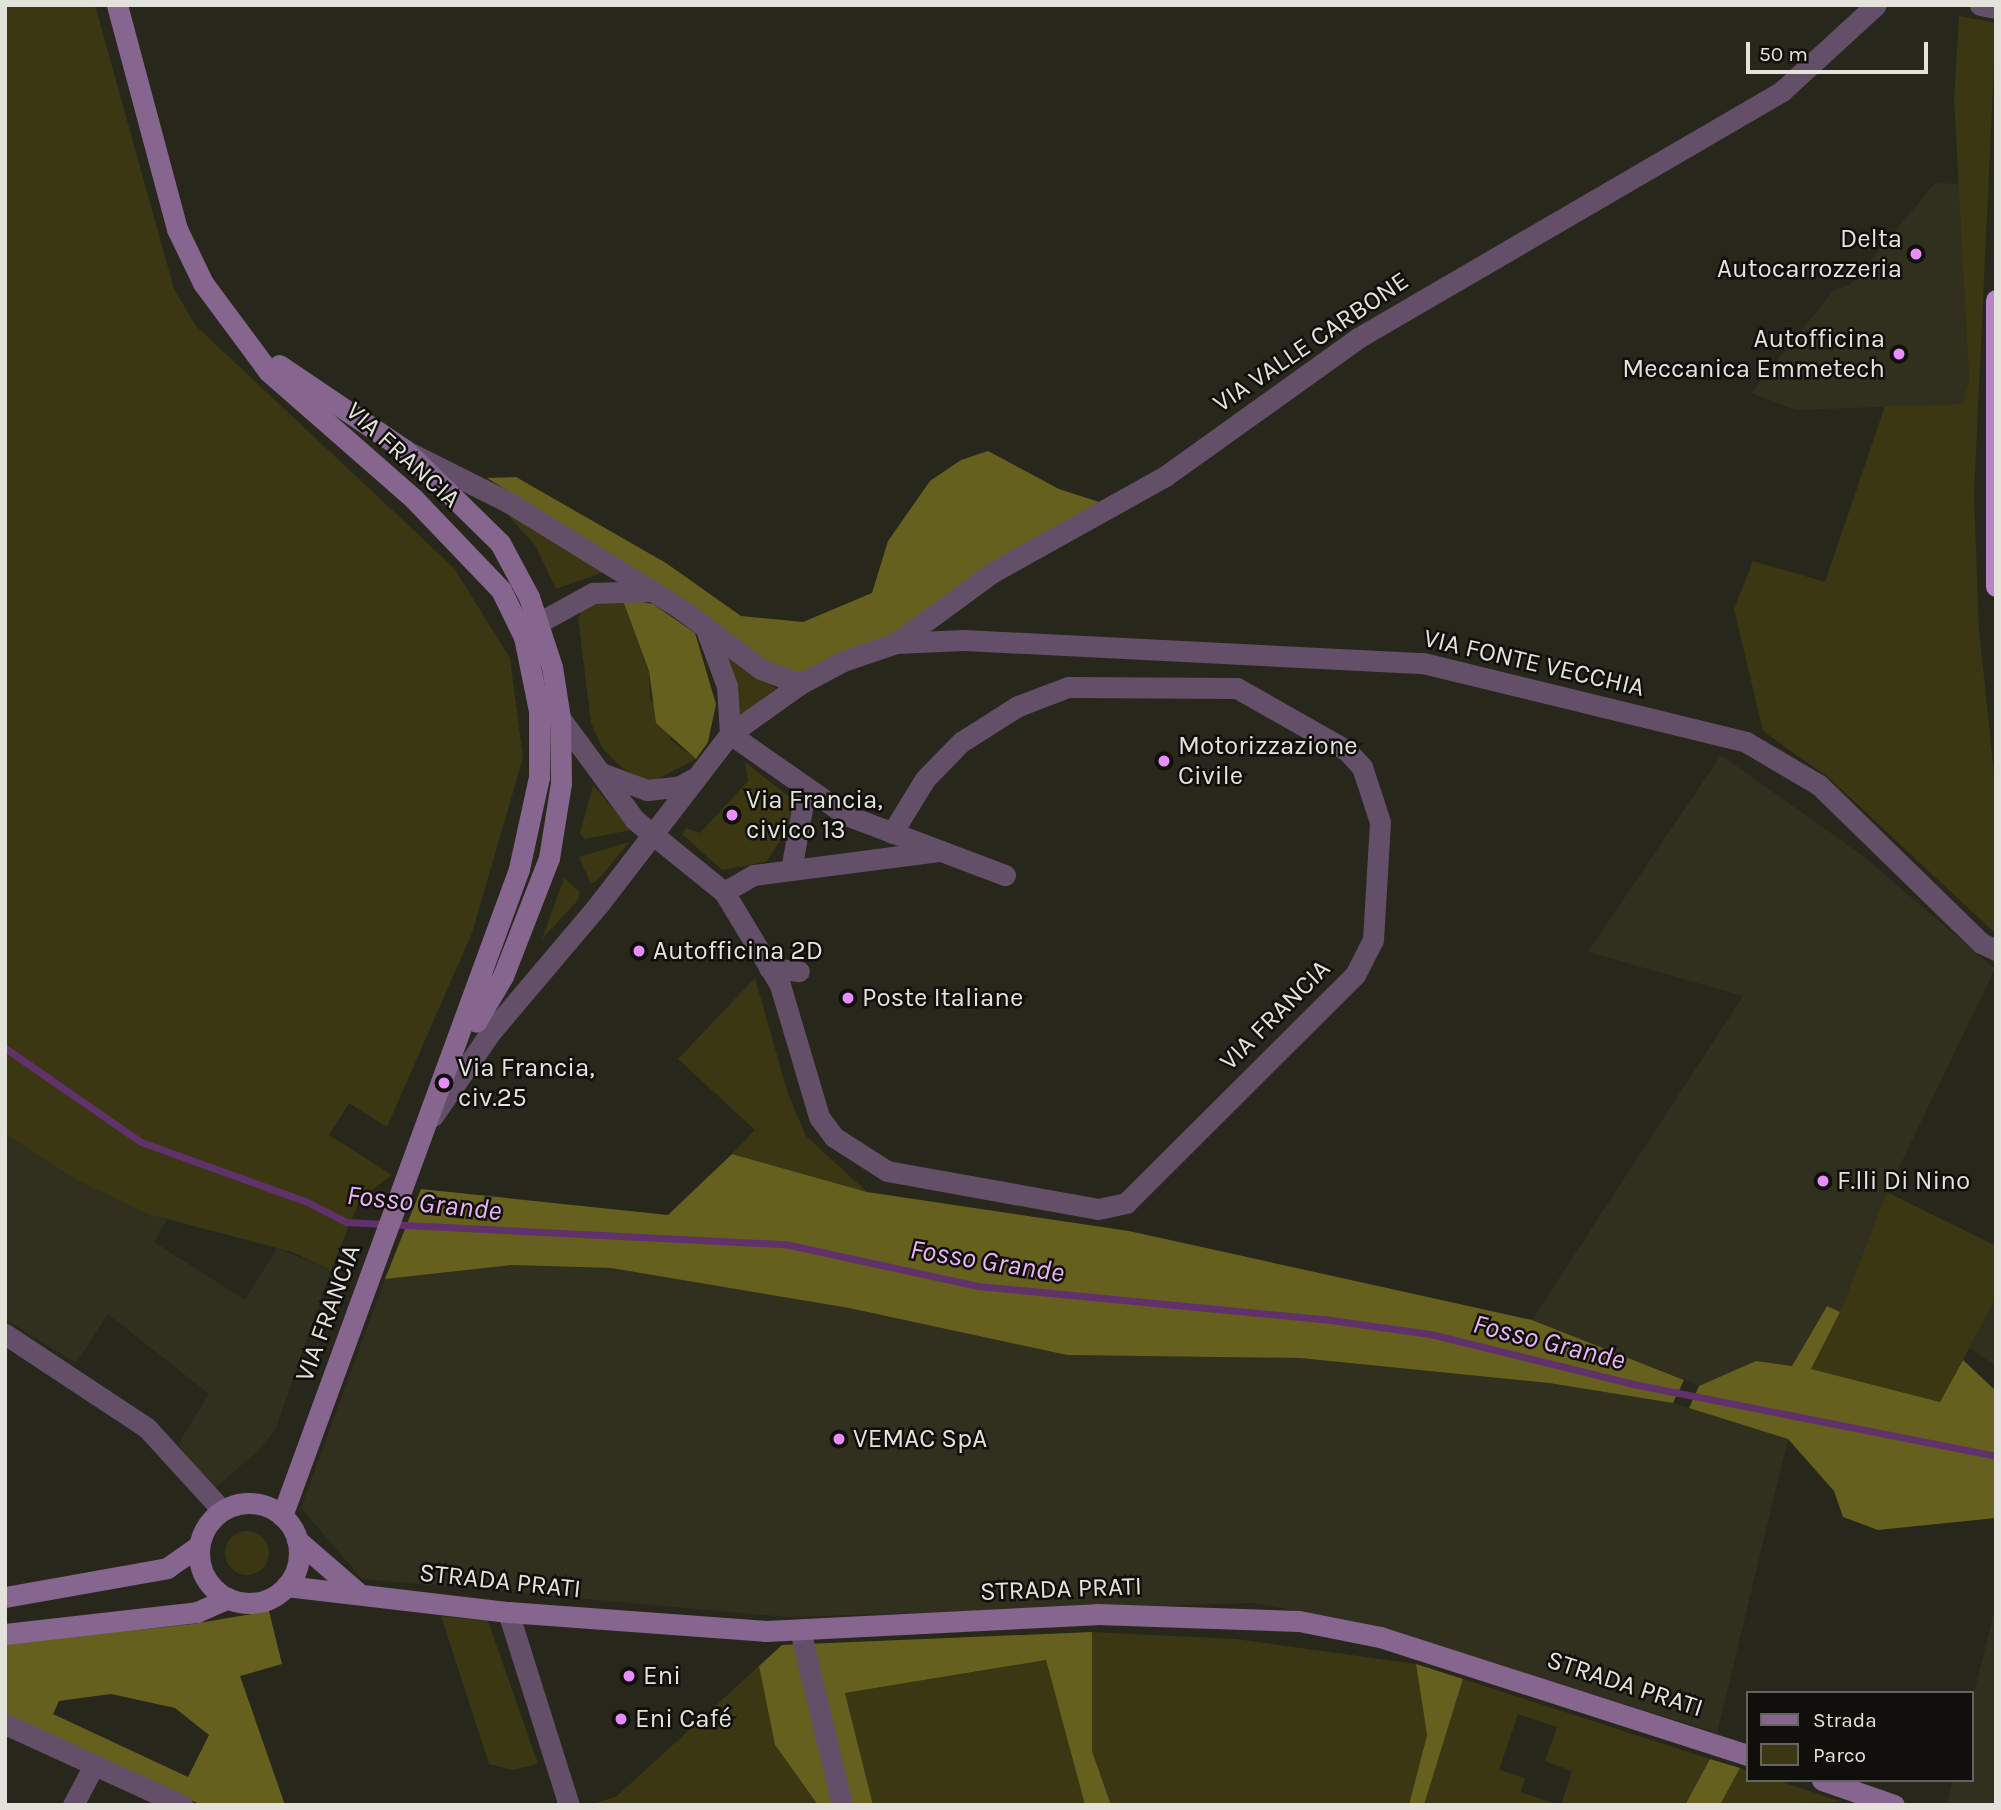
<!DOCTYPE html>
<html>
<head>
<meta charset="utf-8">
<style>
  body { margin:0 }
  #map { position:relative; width:2001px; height:1810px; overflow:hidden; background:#27271c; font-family:Karla,sans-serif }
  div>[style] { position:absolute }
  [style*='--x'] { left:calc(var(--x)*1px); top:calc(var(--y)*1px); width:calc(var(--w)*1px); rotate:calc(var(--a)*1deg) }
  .built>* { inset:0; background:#31301f }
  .green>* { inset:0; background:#3a3712 }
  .round { border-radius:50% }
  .forest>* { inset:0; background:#65601d }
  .stream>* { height:7px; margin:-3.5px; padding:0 3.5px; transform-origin:3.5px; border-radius:3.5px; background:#61316c }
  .street>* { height:21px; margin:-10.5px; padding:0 10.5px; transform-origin:10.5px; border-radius:10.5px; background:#644f69 }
  .secondary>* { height:21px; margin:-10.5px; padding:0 10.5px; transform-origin:10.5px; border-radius:10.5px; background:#86658e }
  .secondary>.ring { margin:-10.5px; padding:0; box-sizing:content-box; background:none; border:21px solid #86658e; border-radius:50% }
  .highway>* { height:21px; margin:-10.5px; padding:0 10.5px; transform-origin:10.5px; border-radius:10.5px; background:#b984c5 }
  .dots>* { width:19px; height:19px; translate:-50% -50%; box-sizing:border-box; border:4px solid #100f0b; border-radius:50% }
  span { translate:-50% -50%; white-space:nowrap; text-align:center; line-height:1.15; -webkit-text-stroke:5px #100f0b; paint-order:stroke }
  .poi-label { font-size:26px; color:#e3e3dc }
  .right { translate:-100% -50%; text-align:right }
  .left { translate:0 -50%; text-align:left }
  .street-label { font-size:26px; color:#e3e3dc }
  .water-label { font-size:28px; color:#ecb3f9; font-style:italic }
  .frame { position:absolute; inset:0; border:7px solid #e3e3dc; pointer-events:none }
  .legend { position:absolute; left:1746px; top:1691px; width:228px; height:91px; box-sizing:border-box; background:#100f0b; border:2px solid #64645f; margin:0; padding:9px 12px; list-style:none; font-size:21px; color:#e3e3dc }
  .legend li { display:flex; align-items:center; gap:14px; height:35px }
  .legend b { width:35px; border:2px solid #64645f }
  .scale { position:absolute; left:1746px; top:42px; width:182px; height:32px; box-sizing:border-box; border:4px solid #e3e3dc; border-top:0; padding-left:9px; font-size:21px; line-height:24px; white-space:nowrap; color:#e3e3dc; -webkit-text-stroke:5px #100f0b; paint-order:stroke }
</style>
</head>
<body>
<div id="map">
  <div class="built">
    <i style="clip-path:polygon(1935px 183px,1959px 184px,1969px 380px,1963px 404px,1796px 410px,1751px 393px,1833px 291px,1851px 284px)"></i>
    <i style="clip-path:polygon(1721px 755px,1863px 856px,1995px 969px,1887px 1192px,1840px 1312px,1827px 1306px,1792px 1366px,1756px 1361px,1703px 1387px,1532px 1320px,1743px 996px,1588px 952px)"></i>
    <i style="clip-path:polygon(5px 1134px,75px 1179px,167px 1220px,154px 1242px,245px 1300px,277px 1248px,331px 1270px,276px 1428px,259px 1450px,213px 1490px,178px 1444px,209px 1394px,108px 1314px,76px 1363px,5px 1319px)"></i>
    <i style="clip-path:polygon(512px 1265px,611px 1268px,849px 1308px,1067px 1355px,1300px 1358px,1549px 1383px,1673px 1403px,1788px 1439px,1717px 1733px,1368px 1624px,1253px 1603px,786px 1617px,362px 1579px,301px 1508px,385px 1279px)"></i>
    <i style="clip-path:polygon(1996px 1298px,1996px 1366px,1969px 1348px)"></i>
    <i style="clip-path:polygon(1996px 1604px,1996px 1805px,1952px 1805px,1947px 1803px,1953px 1780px,1971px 1780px,1971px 1705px)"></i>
  </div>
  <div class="green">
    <i style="clip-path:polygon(5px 5px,95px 5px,174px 289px,196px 326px,454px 568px,510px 658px,523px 758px,472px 933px,387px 1127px,349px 1103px,329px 1135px,392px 1175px,360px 1199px,331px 1270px,292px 1252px,148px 1214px,75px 1179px,5px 1134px)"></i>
    <i style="clip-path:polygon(1959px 16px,1996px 23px,1974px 495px,1979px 629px,1996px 792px,1996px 934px,1829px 778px,1763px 731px,1734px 609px,1753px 561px,1825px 582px,1885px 406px,1963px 404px,1969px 379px,1954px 99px)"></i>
    <i style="clip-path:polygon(501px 508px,604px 572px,556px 589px,535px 545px)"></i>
    <i style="clip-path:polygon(622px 598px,649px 671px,650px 697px,672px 741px,696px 759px,656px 780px,639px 779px,620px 766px,603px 749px,591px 723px,578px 617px,589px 602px)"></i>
    <i style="clip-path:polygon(725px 655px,776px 688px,741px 716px,735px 706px)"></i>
    <i style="clip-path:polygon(745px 762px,793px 800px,788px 829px,766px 862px,722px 870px,682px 834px,686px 828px,700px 833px,748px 781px)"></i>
    <i style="clip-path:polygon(593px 785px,631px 830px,585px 839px,580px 834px)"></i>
    <i style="clip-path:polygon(629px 842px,599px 879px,591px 884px,579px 857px)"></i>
    <i style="clip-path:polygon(564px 878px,579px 891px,579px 899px,542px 939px)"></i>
    <i style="clip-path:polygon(755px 978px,788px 1094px,806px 1136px,867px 1192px,732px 1154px,755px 1130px,678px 1059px)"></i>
    <i style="clip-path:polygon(1887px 1192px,1996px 1246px,1996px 1298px,1940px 1402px,1810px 1369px,1840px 1312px)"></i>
    <i class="round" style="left:225px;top:1531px;width:44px;height:44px"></i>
    <i style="clip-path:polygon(441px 1616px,488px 1621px,538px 1764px,513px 1770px,489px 1764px)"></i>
    <i style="clip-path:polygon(1092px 1632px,1236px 1639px,1416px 1664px,1427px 1735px,1409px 1805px,1111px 1805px,1092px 1751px)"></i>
    <i style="clip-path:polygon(1046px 1660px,1085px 1805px,873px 1805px,845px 1693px)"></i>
    <i style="clip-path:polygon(759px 1666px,775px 1745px,818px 1805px,590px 1805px,617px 1796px)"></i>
    <i style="clip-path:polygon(1463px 1679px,1710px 1759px,1685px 1805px,1561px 1805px,1572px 1771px,1545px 1761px,1557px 1727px,1518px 1714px,1499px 1770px,1525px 1778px,1521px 1792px,1558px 1805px,1424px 1805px)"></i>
    <i style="clip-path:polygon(1740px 1768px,1747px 1771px,1747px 1780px,1776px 1780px,1843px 1802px,1720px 1805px)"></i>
  </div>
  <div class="forest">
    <i style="clip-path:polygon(988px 451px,1059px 489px,1099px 502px,892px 634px,800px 684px,630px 566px,487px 478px,516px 477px,666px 563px,741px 616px,803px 622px,872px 593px,888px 541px,930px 481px,961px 460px)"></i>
    <i style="clip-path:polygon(622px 598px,653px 604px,695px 633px,716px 704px,708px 742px,696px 759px,656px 723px,649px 671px)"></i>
    <i style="clip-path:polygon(732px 1154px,867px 1192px,1129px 1231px,1532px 1320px,1684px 1380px,1673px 1403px,1549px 1383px,1300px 1358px,1067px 1355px,849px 1308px,611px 1268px,512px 1265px,385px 1279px,421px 1189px,668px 1215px)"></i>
    <i style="clip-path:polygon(1827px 1306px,1840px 1312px,1811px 1369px,1940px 1402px,1963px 1360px,1996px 1391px,1996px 1518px,1878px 1530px,1843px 1517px,1834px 1491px,1788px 1439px,1689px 1408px,1699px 1386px,1756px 1361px,1792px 1366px)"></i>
    <i style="clip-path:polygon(evenodd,267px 1603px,282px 1664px,240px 1676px,285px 1805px,202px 1805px,5px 1717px,5px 1644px,193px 1624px,258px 1613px,267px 1603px,111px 1694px,175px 1708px,209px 1735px,188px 1777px,53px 1714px,59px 1701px,111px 1694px)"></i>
    <i style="clip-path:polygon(1092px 1632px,1092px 1751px,1111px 1805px,1085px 1805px,1046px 1660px,845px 1693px,873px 1805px,818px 1805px,775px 1745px,759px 1666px,782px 1645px)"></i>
    <i style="clip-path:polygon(1416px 1664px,1463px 1679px,1424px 1805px,1409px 1805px,1427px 1735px)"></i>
    <i style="clip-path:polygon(1710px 1759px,1740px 1768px,1720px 1805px,1685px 1805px)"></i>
  </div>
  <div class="stream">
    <i style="--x:5;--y:1048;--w:165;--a:34.7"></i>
    <i style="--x:141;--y:1142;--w:174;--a:19.8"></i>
    <i style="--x:305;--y:1201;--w:46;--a:27.1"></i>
    <i style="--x:346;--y:1222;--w:440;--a:2.9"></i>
    <i style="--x:785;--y:1244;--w:198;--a:12.3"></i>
    <i style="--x:978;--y:1286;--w:347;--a:5.5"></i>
    <i style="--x:1323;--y:1319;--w:108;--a:8"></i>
    <i style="--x:1430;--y:1334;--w:209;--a:13.8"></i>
    <i style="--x:1633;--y:1384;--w:370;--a:11.2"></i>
  </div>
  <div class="street">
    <i style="--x:1980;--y:5;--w:16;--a:11"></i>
    <i style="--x:410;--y:453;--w:110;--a:26.6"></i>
    <i style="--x:508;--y:502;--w:203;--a:31.7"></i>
    <i style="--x:681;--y:609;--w:100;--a:36.9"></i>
    <i style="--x:761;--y:669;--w:42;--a:21"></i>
    <i style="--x:538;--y:623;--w:63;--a:-28.6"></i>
    <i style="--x:593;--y:593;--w:56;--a:-2"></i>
    <i style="--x:707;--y:632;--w:58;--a:69.7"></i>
    <i style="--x:727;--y:686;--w:48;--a:86.4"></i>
    <i style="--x:896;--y:643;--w:68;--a:-2.5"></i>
    <i style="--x:964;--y:640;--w:460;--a:2.9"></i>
    <i style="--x:1423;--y:663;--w:333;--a:13.7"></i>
    <i style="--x:1746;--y:742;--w:85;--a:30.5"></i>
    <i style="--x:1819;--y:785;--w:226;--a:44.3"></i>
    <i style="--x:1981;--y:943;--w:17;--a:25"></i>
    <i style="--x:560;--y:718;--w:127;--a:53.7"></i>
    <i style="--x:635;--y:820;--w:114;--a:39"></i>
    <i style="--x:724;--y:892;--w:109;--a:58.9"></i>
    <i style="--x:780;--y:985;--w:138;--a:73.5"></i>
    <i style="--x:819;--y:1117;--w:25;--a:53"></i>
    <i style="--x:834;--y:1137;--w:63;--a:32.7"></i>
    <i style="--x:887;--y:1171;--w:214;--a:10.2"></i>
    <i style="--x:1098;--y:1209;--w:29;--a:-12"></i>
    <i style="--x:1126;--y:1203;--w:323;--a:-44.9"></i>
    <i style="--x:1355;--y:975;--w:39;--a:-63"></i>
    <i style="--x:1373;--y:940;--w:118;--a:-86.6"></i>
    <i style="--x:1380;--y:822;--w:58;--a:-108.1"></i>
    <i style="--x:1362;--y:767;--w:23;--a:-133"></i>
    <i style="--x:1346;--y:750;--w:125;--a:-150.4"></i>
    <i style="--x:1237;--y:688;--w:169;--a:-179.7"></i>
    <i style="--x:1068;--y:687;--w:53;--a:159.2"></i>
    <i style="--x:1018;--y:706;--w:67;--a:147.7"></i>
    <i style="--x:961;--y:742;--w:52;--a:134.2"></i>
    <i style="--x:925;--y:779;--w:63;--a:121.4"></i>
    <i style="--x:730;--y:734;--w:141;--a:34.9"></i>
    <i style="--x:846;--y:815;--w:170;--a:20.7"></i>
    <i style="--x:604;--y:774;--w:46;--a:20.4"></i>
    <i style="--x:647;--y:790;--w:31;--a:-6"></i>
    <i style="--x:678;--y:787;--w:19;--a:-28"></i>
    <i style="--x:791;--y:870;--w:84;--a:-79.8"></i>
    <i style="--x:724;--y:892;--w:34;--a:-30"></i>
    <i style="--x:754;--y:875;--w:188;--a:-7.4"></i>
    <i style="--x:769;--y:968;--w:30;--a:6"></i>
    <i style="--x:433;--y:1116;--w:101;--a:-55.5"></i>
    <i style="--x:490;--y:1033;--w:169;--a:-49.8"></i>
    <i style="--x:599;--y:904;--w:215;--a:-52.4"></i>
    <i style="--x:730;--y:734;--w:86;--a:-35.5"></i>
    <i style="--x:800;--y:684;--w:49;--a:-28.1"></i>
    <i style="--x:843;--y:661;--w:56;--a:-18.8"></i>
    <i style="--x:896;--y:643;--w:120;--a:-36.2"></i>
    <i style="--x:993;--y:572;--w:196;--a:-29.1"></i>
    <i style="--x:1164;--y:477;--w:239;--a:-35.6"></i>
    <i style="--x:1358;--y:338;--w:491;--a:-30.2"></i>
    <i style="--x:1782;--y:91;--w:127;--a:-42.5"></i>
    <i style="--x:5;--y:1334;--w:170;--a:33.5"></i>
    <i style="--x:147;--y:1428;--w:111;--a:47.6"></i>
    <i style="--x:508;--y:1612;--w:202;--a:72.5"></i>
    <i style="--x:800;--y:1630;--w:180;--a:76.5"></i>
    <i style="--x:5;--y:1724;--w:195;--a:24.6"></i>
    <i style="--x:73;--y:1805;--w:45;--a:-62.3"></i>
  </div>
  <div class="secondary">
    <i style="--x:117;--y:5;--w:232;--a:75"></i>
    <i style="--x:177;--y:229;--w:60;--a:64.3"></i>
    <i style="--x:203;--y:283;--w:109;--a:53.5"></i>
    <i style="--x:268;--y:371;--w:194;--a:41.2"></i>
    <i style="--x:414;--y:499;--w:126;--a:46.3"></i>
    <i style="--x:501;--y:590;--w:52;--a:63.9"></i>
    <i style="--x:524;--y:637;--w:76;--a:78.5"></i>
    <i style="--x:539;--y:711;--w:66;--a:90"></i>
    <i style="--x:539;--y:777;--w:94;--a:102.3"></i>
    <i style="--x:519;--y:869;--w:689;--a:110.12"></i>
    <i style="--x:279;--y:365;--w:152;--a:34"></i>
    <i style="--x:405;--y:450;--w:133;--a:44.4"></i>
    <i style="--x:500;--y:543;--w:61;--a:61.8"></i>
    <i style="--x:529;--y:597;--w:74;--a:71.8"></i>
    <i style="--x:552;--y:667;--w:52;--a:81.1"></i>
    <i style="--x:560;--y:718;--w:65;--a:89.1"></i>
    <i style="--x:561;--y:783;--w:76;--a:99.1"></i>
    <i style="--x:549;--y:858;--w:127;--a:111.3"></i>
    <i style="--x:503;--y:976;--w:53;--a:120.4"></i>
    <i class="ring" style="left:199px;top:1503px;width:79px;height:79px"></i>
    <i style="--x:297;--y:1540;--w:79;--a:40.9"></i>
    <i style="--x:286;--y:1586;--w:224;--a:6.7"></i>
    <i style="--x:508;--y:1612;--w:259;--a:4.2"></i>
    <i style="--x:766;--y:1631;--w:331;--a:-2.9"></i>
    <i style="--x:1097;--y:1614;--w:202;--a:2"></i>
    <i style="--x:1299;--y:1621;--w:83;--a:11.2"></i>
    <i style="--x:1380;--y:1637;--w:386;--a:17.8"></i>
    <i style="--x:5;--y:1597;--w:165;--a:-10.1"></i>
    <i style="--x:167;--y:1568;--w:39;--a:-35"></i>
    <i style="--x:5;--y:1634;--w:193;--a:-6.5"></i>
    <i style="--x:197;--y:1612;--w:34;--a:-24"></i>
    <i style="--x:1822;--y:1780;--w:76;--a:19.1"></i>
  </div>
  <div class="highway">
    <i style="--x:1996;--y:300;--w:286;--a:90"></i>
  </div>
  <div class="dots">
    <i style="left:1916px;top:254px;background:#e98dfe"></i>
    <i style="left:1899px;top:354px;background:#e98dfe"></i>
    <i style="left:1164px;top:761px;background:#e98dfe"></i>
    <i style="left:732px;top:815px;background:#e98dfe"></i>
    <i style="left:639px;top:951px;background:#e98dfe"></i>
    <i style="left:848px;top:998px;background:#e98dfe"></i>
    <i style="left:444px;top:1083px;background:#e98dfe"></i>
    <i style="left:1823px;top:1181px;background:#e98dfe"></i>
    <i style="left:839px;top:1439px;background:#e98dfe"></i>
    <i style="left:629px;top:1676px;background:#e98dfe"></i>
    <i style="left:621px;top:1719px;background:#e98dfe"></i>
  </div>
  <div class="poi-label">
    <span class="right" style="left:1902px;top:254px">Delta<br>Autocarrozzeria</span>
    <span class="right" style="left:1885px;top:354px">Autofficina<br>Meccanica Emmetech</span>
    <span class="left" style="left:1178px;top:761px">Motorizzazione<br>Civile</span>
    <span class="left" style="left:746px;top:815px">Via Francia,<br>civico 13</span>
    <span class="left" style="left:653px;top:951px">Autofficina 2D</span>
    <span class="left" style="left:862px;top:998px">Poste Italiane</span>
    <span class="left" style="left:458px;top:1083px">Via Francia,<br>civ.25</span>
    <span class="left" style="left:1837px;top:1181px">F.lli Di Nino</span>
    <span class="left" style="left:853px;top:1439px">VEMAC SpA</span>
    <span class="left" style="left:643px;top:1676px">Eni</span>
    <span class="left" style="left:635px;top:1719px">Eni Café</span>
  </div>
  <div class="street-label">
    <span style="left:1311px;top:342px;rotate:-34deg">VIA VALLE CARBONE</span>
    <span style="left:403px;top:455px;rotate:42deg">VIA FRANCIA</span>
    <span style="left:1534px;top:663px;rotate:13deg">VIA FONTE VECCHIA</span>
    <span style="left:1275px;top:1015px;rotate:-45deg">VIA FRANCIA</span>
    <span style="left:328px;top:1313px;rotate:-70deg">VIA FRANCIA</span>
    <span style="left:500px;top:1581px;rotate:6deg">STRADA PRATI</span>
    <span style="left:1061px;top:1589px;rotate:-2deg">STRADA PRATI</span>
    <span style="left:1625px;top:1684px;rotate:18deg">STRADA PRATI</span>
  </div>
  <div class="water-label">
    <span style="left:424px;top:1203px;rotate:6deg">Fosso Grande</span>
    <span style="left:987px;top:1261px;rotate:9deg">Fosso Grande</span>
    <span style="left:1549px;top:1342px;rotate:14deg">Fosso Grande</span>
  </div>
  <div class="frame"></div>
  <ul class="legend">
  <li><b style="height:9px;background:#86658e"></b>Strada</li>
  <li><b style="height:19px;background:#3a3712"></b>Parco</li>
  </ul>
  <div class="scale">50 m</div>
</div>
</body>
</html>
